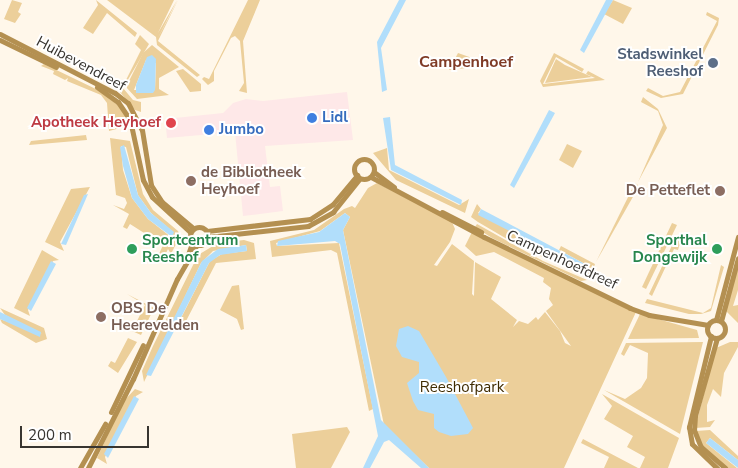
<!DOCTYPE html>
<html>
<head>
<meta charset="utf-8">
<style>
  body { margin:0 }
  #map { position:relative; width:738px; height:468px; overflow:hidden; background:#fff7ea; font-family:"Nunito Sans",sans-serif }
  div>[style] { position:absolute }
  [style*='--x'] { left:calc(var(--x)*1px); top:calc(var(--y)*1px); width:calc(var(--w)*1px); rotate:calc(var(--a)*1deg) }
  .commercial>* { inset:0; background:#fee8e8 }
  .green>* { inset:0; background:#eccf9a }
  .water>* { inset:0; background:#b1defb }
  .secondary>* { height:5px; margin:-2.5px; padding:0 2.5px; transform-origin:2.5px; border-radius:2.5px; background:#b49051 }
  .secondary>.ring { margin:-2.5px; padding:0; box-sizing:content-box; background:none; border:5px solid #b49051; border-radius:50% }
  .dots>* { width:14px; height:14px; translate:-50% -50%; box-sizing:border-box; border:2px solid #fff; border-radius:50% }
  span { translate:-50% -50%; white-space:nowrap; text-align:center; line-height:1.15; -webkit-text-stroke:4px #fff; paint-order:stroke }
  .service-label { font-size:15px; color:#4e5e75; font-weight:700 }
  .right { translate:-100% -50%; text-align:right }
  .street-label { font-size:15px; color:#383530 }
  .shop-label { font-size:15px; color:#366cbe; font-weight:700 }
  .left { translate:0 -50%; text-align:left }
  .health-label { font-size:15px; color:#be3a42; font-weight:700 }
  .education-label { font-size:15px; color:#785e54; font-weight:700 }
  .leisure-label { font-size:15px; color:#27864d; font-weight:700 }
  .park-label { font-size:15px; color:#3f2b00 }
  .neighbourhood-label { font-size:16px; color:#7f3b26; font-weight:700 }
  .scale { position:absolute; left:20px; top:426px; width:129px; height:22px; box-sizing:border-box; border:2px solid #383530; border-top:0; padding-left:6px; font-size:15px; line-height:18px; white-space:nowrap; color:#383530; -webkit-text-stroke:4px #fff; paint-order:stroke }
</style>
</head>
<body>
<div id="map">
  <div class="commercial">
    <i style="clip-path:polygon(347px 92px,353px 140px,265px 146px,270px 187px,280px 186px,283px 211px,243px 216px,235px 132px,167px 138px,165px 119px,223px 113px,233px 103px,246px 99px,263px 101px)"></i>
  </div>
  <div class="green">
    <i style="clip-path:polygon(12px 0,22px 3px,18px 12px,21px 14px,15px 23px,4px 19px)"></i>
    <i style="clip-path:polygon(96px 0,137px 33px,135px 37px,107px 13px,93px 34px,83px 28px,98px 5px)"></i>
    <i style="clip-path:polygon(107px 0,174px 0,158px 33px,177px 0,158px 38px,178px 0,158px 41px,200px 75px,197px 77px,157px 45px,156px 37px)"></i>
    <i style="clip-path:polygon(248px 0,260px 0,243px 41px,247px 93px,239px 91px,244px 83px,240px 41px,235px 36px,231px 38px,214px 71px,214px 81px,208px 85px,202px 79px,204px 77px,209px 79px)"></i>
    <i style="clip-path:polygon(613px 0,632px 8px,623px 24px,604px 14px)"></i>
    <i style="clip-path:polygon(707px 12px,719px 18px,718px 25px,683px 94px,661px 98px,646px 91px,648px 88px,663px 96px,680px 92px,717px 21px,706px 15px)"></i>
    <i style="clip-path:polygon(140px 35px,149px 44px,123px 88px,133px 100px,141px 102px,141px 112px,135px 110px,120px 92px,141px 50px,135px 44px)"></i>
    <i style="clip-path:polygon(evenodd,152px 45px,179px 67px,159px 78px,159px 89px,169px 95px,137px 99px,126px 87px,143px 53px,152px 45px,146px 60px,156px 63px,155px 90px,134px 90px,146px 60px)"></i>
    <i style="clip-path:polygon(458px 53px,475px 59px,476px 67px,449px 70px)"></i>
    <i style="clip-path:polygon(554px 53px,584px 69px,582px 72px,556px 57px,543px 84px,595px 78px,586px 74px,588px 71px,605px 80px,543px 87px,540px 81px)"></i>
    <i style="clip-path:polygon(556px 59px,565px 65px,592px 77px,545px 83px)"></i>
    <i style="clip-path:polygon(44px 64px,102px 92px,121px 108px,128px 118px,128px 126px,109px 131px,107px 103px,101px 95px,67px 81px,68px 78px,65px 80px,53px 74px,54px 71px,41px 66px)"></i>
    <i style="clip-path:polygon(183px 69px,201px 84px,201px 91px,190px 92px,176px 71px)"></i>
    <i style="clip-path:polygon(643px 97px,658px 109px,667px 128px,638px 182px,663px 125px,658px 111px,641px 102px)"></i>
    <i style="clip-path:polygon(86px 135px,87px 140px,29px 145px,31px 141px)"></i>
    <i style="clip-path:polygon(evenodd,110px 138px,130px 141px,143px 194px,153px 210px,178px 231px,180px 236px,171px 254px,168px 249px,165px 255px,170px 255px,169px 258px,159px 254px,163px 245px,130px 224px,127px 229px,123px 227px,129px 214px,113px 205px,124px 209px,127px 203px,125px 198px,116px 195px,110px 138px,121px 146px,126px 147px,138px 195px,151px 213px,173px 232px,171px 237px,148px 219px,132px 198px,123px 170px,121px 146px)"></i>
    <i style="clip-path:polygon(567px 144px,582px 151px,573px 168px,559px 160px)"></i>
    <i style="clip-path:polygon(387px 148px,389px 170px,459px 205px,469px 199px,465px 213px,396px 180px,373px 153px)"></i>
    <i style="clip-path:polygon(377px 183px,452px 222px,455px 229px,450px 242px,434px 265px,437px 266px,452px 244px,474px 261px,472px 294px,474px 296px,475px 262px,501px 277px,491px 299px,517px 320px,513px 327px,519px 321px,528px 324px,536px 317px,538px 320px,545px 312px,560px 331px,565px 343px,571px 346px,546px 311px,553px 305px,549px 299px,551px 288px,543px 282px,544px 278px,494px 252px,476px 256px,465px 246px,472px 232px,636px 312px,564px 468px,429px 468px,384px 425px,343px 230px,350px 217px,345px 213px,320px 231px,276px 243px,277px 246px,339px 243px,373px 409px,369px 411px,337px 253px,331px 250px,272px 257px,270px 241px,314px 230px,344px 209px,352px 206px,355px 208px,368px 188px)"></i>
    <i style="clip-path:polygon(635px 183px,638px 185px,634px 195px,596px 262px)"></i>
    <i style="clip-path:polygon(90px 187px,60px 242px,64px 251px,45px 242px,71px 189px)"></i>
    <i style="clip-path:polygon(477px 204px,481px 209px,478px 213px,582px 269px,585px 264px,559px 250px,561px 246px,595px 264px,590px 277px,526px 250px,478px 222px,471px 217px)"></i>
    <i style="clip-path:polygon(672px 223px,677px 225px,646px 289px,642px 287px)"></i>
    <i style="clip-path:polygon(477px 224px,543px 261px,587px 280px,581px 281px,492px 238px,475px 227px)"></i>
    <i style="clip-path:polygon(676px 237px,681px 240px,678px 250px,674px 249px,652px 296px,649px 294px)"></i>
    <i style="clip-path:polygon(244px 240px,254px 243px,256px 259px,216px 263px,185px 323px,180px 320px,210px 261px,222px 254px,247px 251px,246px 245px,213px 251px,201px 263px,144px 382px,142px 371px,153px 346px,198px 255px,218px 243px)"></i>
    <i style="clip-path:polygon(42px 250px,59px 260px,53px 261px,28px 310px,30px 316px,14px 308px)"></i>
    <i style="clip-path:polygon(721px 265px,724px 267px,711px 311px,701px 314px,689px 314px,645px 303px,647px 299px,703px 313px,711px 308px)"></i>
    <i style="clip-path:polygon(738px 268px,738px 290px,733px 306px,738px 305px,738px 323px,725px 310px)"></i>
    <i style="clip-path:polygon(239px 285px,244px 329px,241px 330px,237px 319px,220px 310px,232px 286px)"></i>
    <i style="clip-path:polygon(127px 294px,154px 308px,141px 335px,132px 331px,145px 305px)"></i>
    <i style="clip-path:polygon(0 308px,44px 328px,47px 339px,36px 343px,2px 323px,0 319px,42px 334px,5px 315px)"></i>
    <i style="clip-path:polygon(640px 314px,697px 330px,699px 338px,628px 339px)"></i>
    <i style="clip-path:polygon(128px 338px,137px 342px,118px 373px,108px 366px,111px 361px,115px 363px)"></i>
    <i style="clip-path:polygon(703px 342px,680px 434px,604px 390px,625px 399px,641px 388px,647px 378px,648px 353px,630px 345px,624px 356px,621px 354px,626px 343px)"></i>
    <i style="clip-path:polygon(730px 342px,738px 342px,738px 347px,724px 373px,721px 397px,713px 389px,707px 405px,707px 422px,715px 420px,710px 427px,695px 428px,716px 348px)"></i>
    <i style="clip-path:polygon(135px 389px,143px 392px,136px 396px,105px 457px,107px 464px,97px 458px,124px 401px)"></i>
    <i style="clip-path:polygon(602px 394px,679px 438px,668px 468px,640px 468px,645px 457px,627px 447px,633px 436px,604px 419px,612px 406px)"></i>
    <i style="clip-path:polygon(347px 427px,350px 432px,331px 468px,296px 468px,292px 434px)"></i>
    <i style="clip-path:polygon(710px 430px,738px 456px,738px 460px,710px 438px,706px 443px,737px 468px,727px 468px,703px 448px,696px 431px)"></i>
    <i style="clip-path:polygon(583px 439px,638px 468px,604px 468px,609px 457px,581px 443px)"></i>
  </div>
  <div class="water">
    <i style="clip-path:polygon(399px 0,406px 0,381px 48px,387px 90px,382px 92px,377px 42px)"></i>
    <i style="clip-path:polygon(606px 0,613px 0,584px 53px,580px 50px)"></i>
    <i style="clip-path:polygon(152px 55px,156px 59px,155px 90px,153px 93px,136px 93px,136px 85px,147px 57px)"></i>
    <i style="clip-path:polygon(549px 110px,555px 113px,514px 188px,510px 185px)"></i>
    <i style="clip-path:polygon(390px 117px,395px 165px,462px 200px,461px 205px,391px 170px,383px 118px)"></i>
    <i style="clip-path:polygon(124px 145px,138px 195px,151px 213px,174px 232px,172px 237px,148px 219px,132px 198px,123px 166px,120px 147px)"></i>
    <i style="clip-path:polygon(88px 194px,66px 245px,61px 244px,84px 195px)"></i>
    <i style="clip-path:polygon(481px 209px,585px 264px,584px 269px,478px 215px)"></i>
    <i style="clip-path:polygon(345px 213px,350px 217px,343px 230px,381px 420px,429px 468px,421px 468px,389px 440px,384px 442px,370px 468px,363px 468px,378px 436px,340px 244px,335px 241px,277px 246px,278px 241px,319px 232px)"></i>
    <i style="clip-path:polygon(246px 245px,247px 251px,220px 255px,209px 263px,151px 376px,146px 375px,202px 261px,218px 249px)"></i>
    <i style="clip-path:polygon(51px 261px,56px 264px,31px 311px,27px 308px)"></i>
    <i style="clip-path:polygon(0 312px,41px 332px,40px 337px,0 319px)"></i>
    <i style="clip-path:polygon(408px 326px,419px 331px,446px 377px,473px 428px,468px 434px,451px 436px,439px 432px,434px 428px,434px 414px,418px 410px,413px 401px,407px 383px,419px 373px,419px 362px,402px 357px,396px 346px,399px 329px)"></i>
    <i style="clip-path:polygon(134px 396px,139px 399px,108px 458px,104px 454px)"></i>
    <i style="clip-path:polygon(710px 438px,738px 460px,738px 468px,706px 443px)"></i>
  </div>
  <div class="secondary">
    <i style="--x:0;--y:34;--w:129;--a:27.2"></i>
    <i style="--x:115;--y:93;--w:16;--a:38"></i>
    <i style="--x:128;--y:103;--w:30;--a:63"></i>
    <i style="--x:142;--y:130;--w:56;--a:80.7"></i>
    <i style="--x:151;--y:185;--w:20;--a:57"></i>
    <i style="--x:162;--y:202;--w:40;--a:40"></i>
    <i style="--x:0;--y:40;--w:62;--a:25.7"></i>
    <i style="--x:97;--y:87;--w:26;--a:36"></i>
    <i style="--x:118;--y:102;--w:22;--a:56"></i>
    <i style="--x:130;--y:120;--w:61;--a:77.8"></i>
    <i style="--x:143;--y:180;--w:19;--a:62"></i>
    <i style="--x:152;--y:197;--w:52;--a:42.6"></i>
    <i class="ring" style="left:354px;top:159px;width:15px;height:15px"></i>
    <i style="--x:374;--y:172;--w:25;--a:37"></i>
    <i style="--x:371;--y:177;--w:128;--a:28"></i>
    <i style="--x:484;--y:237;--w:162;--a:25.9"></i>
    <i style="--x:630;--y:308;--w:20;--a:20"></i>
    <i style="--x:649;--y:315;--w:60;--a:9.6"></i>
    <i style="--x:442;--y:212;--w:44;--a:27.1"></i>
    <i class="ring" style="left:190px;top:227px;width:13px;height:13px"></i>
    <i style="--x:207;--y:231;--w:104;--a:-6.6"></i>
    <i style="--x:310;--y:219;--w:27;--a:-33"></i>
    <i style="--x:333;--y:204;--w:38;--a:-50"></i>
    <i style="--x:208;--y:237;--w:101;--a:-6.3"></i>
    <i style="--x:308;--y:226;--w:29;--a:-29"></i>
    <i style="--x:333;--y:212;--w:43;--a:-51.5"></i>
    <i style="--x:187;--y:257;--w:15;--a:-70"></i>
    <i class="ring" style="left:707px;top:320px;width:13px;height:13px"></i>
    <i style="--x:716;--y:320;--w:86;--a:-75.2"></i>
    <i style="--x:721;--y:321;--w:65;--a:-74.9"></i>
    <i style="--x:711;--y:336;--w:94;--a:103.6"></i>
    <i style="--x:689;--y:427;--w:17;--a:80"></i>
    <i style="--x:692;--y:444;--w:35;--a:44"></i>
    <i style="--x:717;--y:338;--w:81;--a:105.8"></i>
    <i style="--x:695;--y:416;--w:14;--a:94"></i>
    <i style="--x:694;--y:430;--w:18;--a:68"></i>
    <i style="--x:701;--y:447;--w:32;--a:41"></i>
    <i style="--x:111;--y:412;--w:74;--a:-64.5"></i>
    <i style="--x:80;--y:468;--w:51;--a:-60.4"></i>
    <i style="--x:88;--y:468;--w:100;--a:-63.2"></i>
    <i style="--x:133;--y:379;--w:109;--a:-66.3"></i>
    <i style="--x:177;--y:279;--w:39;--a:-60"></i>
  </div>
  <div class="dots">
    <i style="left:713px;top:63px;background:#5c6f8a"></i>
    <i style="left:312px;top:118px;background:#3f7fe0"></i>
    <i style="left:171px;top:123px;background:#e0444e"></i>
    <i style="left:209px;top:130px;background:#3f7fe0"></i>
    <i style="left:191px;top:181px;background:#8d6e63"></i>
    <i style="left:720px;top:191px;background:#8d6e63"></i>
    <i style="left:132px;top:249px;background:#2e9e5b"></i>
    <i style="left:717px;top:249px;background:#2e9e5b"></i>
    <i style="left:101px;top:317px;background:#8d6e63"></i>
  </div>
  <div class="service-label">
    <span class="right" style="left:703px;top:63px">Stadswinkel<br>Reeshof</span>
  </div>
  <div class="street-label">
    <span style="left:81px;top:64px;rotate:28deg">Huibevendreef</span>
    <span style="left:562px;top:260px;rotate:25deg">Campenhoefdreef</span>
  </div>
  <div class="shop-label">
    <span class="left" style="left:322px;top:118px">Lidl</span>
    <span class="left" style="left:219px;top:130px">Jumbo</span>
  </div>
  <div class="health-label">
    <span class="right" style="left:161px;top:123px">Apotheek Heyhoef</span>
  </div>
  <div class="education-label">
    <span class="left" style="left:201px;top:181px">de Bibliotheek<br>Heyhoef</span>
    <span class="right" style="left:710px;top:191px">De Petteflet</span>
    <span class="left" style="left:111px;top:317px">OBS De<br>Heerevelden</span>
  </div>
  <div class="leisure-label">
    <span class="left" style="left:142px;top:249px">Sportcentrum<br>Reeshof</span>
    <span class="right" style="left:707px;top:249px">Sporthal<br>Dongewijk</span>
  </div>
  <div class="park-label">
    <span style="left:462px;top:388px">Reeshofpark</span>
  </div>
  <div class="neighbourhood-label">
    <span style="left:466px;top:62px">Campenhoef</span>
  </div>
  <div class="scale">200 m</div>
</div>
</body>
</html>
